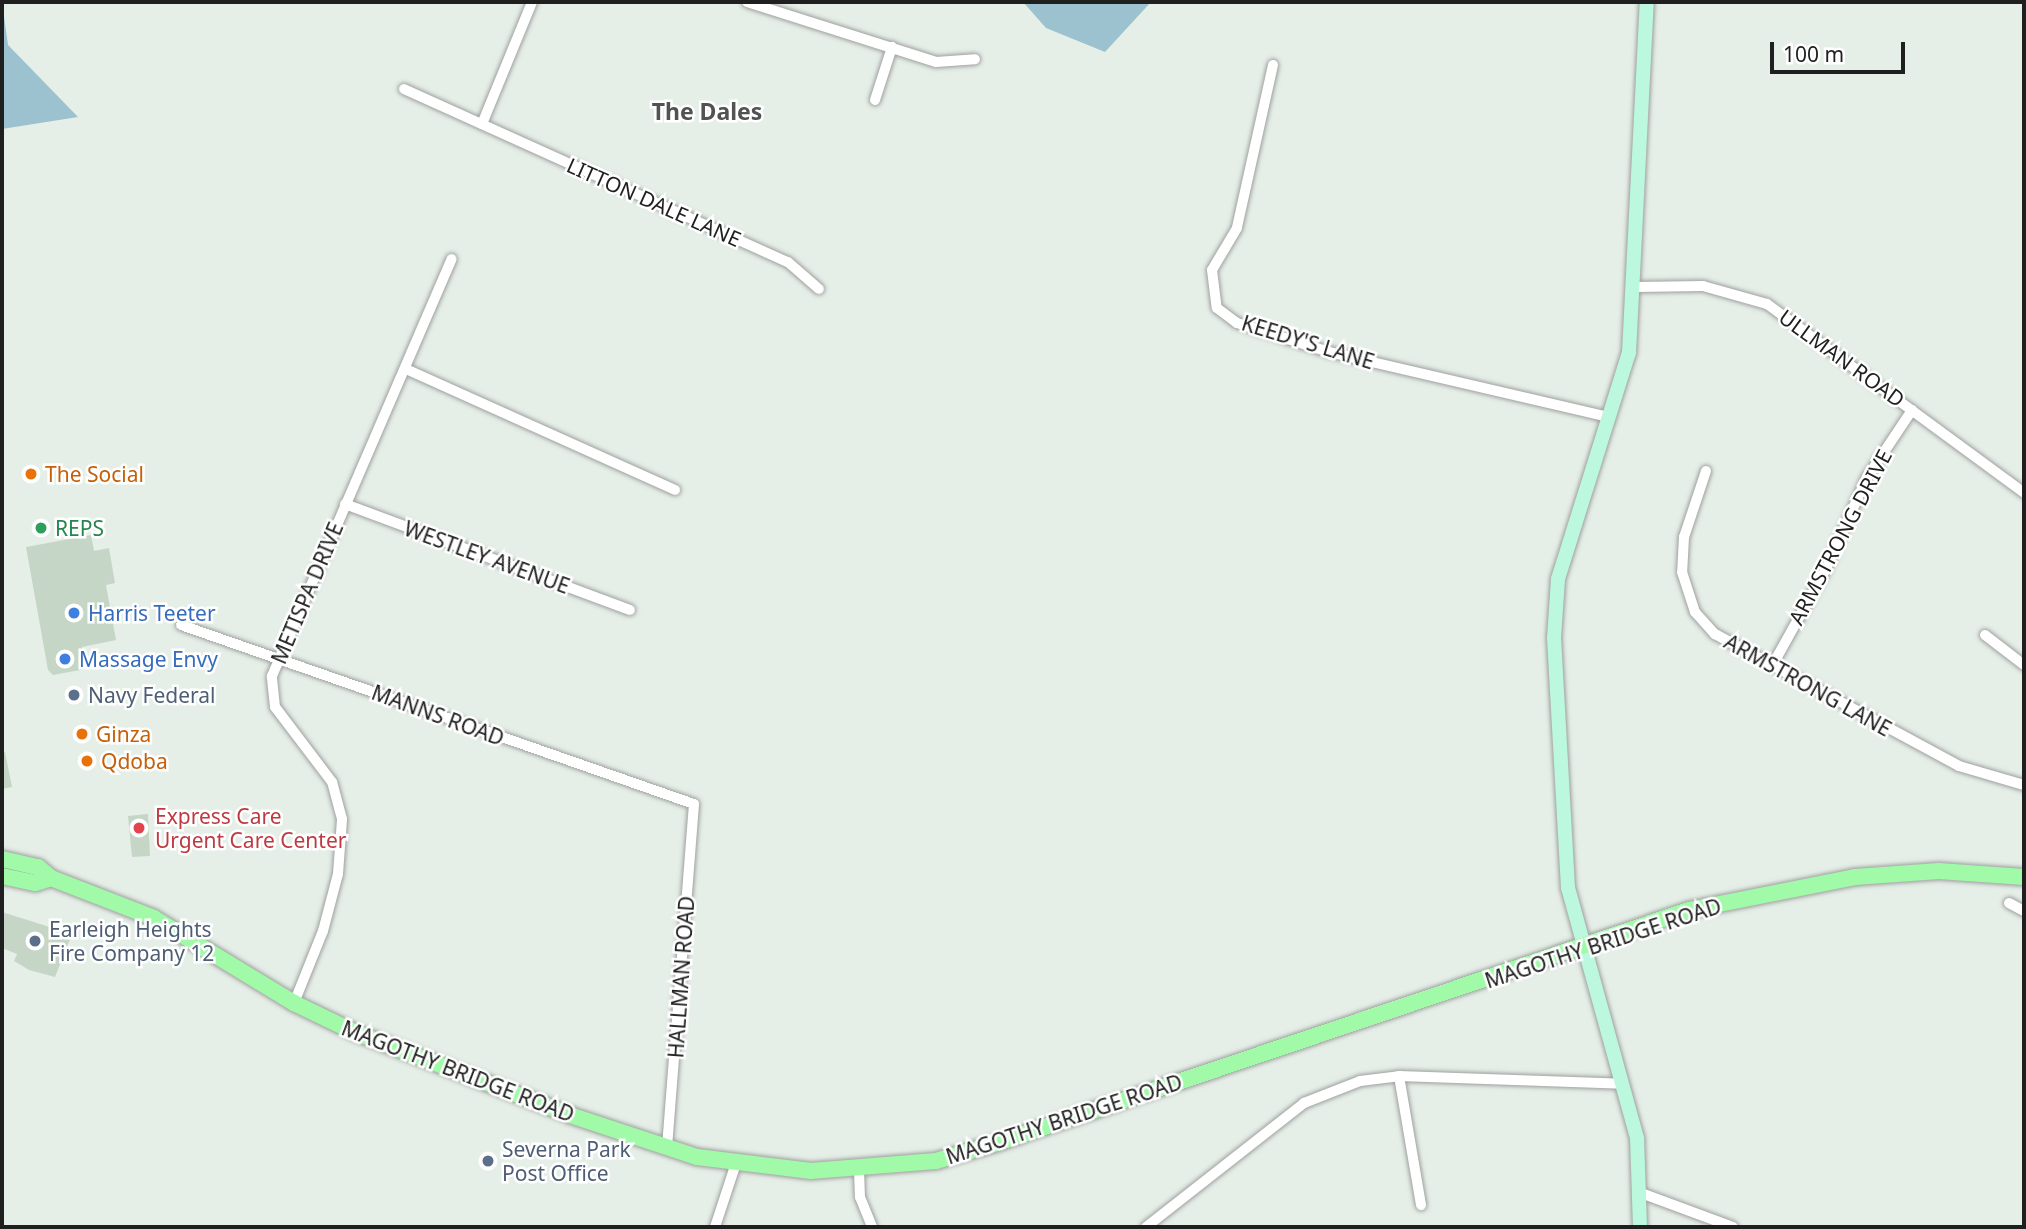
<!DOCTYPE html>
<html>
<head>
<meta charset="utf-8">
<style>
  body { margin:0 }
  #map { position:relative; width:2026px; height:1229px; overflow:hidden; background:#e5efe7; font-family:"Noto Sans",sans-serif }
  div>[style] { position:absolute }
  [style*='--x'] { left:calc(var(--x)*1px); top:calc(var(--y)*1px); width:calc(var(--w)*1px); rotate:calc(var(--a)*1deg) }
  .forest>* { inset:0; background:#9bc2ce }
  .building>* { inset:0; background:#c6d6c6 }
  .roads { filter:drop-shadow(0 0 2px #a0a0a0) drop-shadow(0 0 2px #a0a0a0) }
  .street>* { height:10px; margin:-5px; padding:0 5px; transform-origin:5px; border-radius:5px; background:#fff }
  .secondary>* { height:14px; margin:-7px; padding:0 7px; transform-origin:7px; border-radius:7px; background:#bbf8de }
  .primary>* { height:16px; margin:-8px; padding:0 8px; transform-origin:8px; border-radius:8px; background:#a0faa8 }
  .dots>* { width:19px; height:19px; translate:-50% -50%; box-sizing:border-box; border:4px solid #fff; border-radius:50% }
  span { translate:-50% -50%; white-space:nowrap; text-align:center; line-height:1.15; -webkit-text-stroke:5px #fff; paint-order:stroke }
  .street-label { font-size:21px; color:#1f1f1f }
  .food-label { font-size:21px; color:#c56008 }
  .left { translate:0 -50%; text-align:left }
  .leisure-label { font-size:21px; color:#27864d }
  .shop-label { font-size:21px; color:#366cbe }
  .service-label { font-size:21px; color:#4e5e75 }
  .health-label { font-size:21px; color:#be3a42 }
  .neighbourhood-label { font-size:23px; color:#525252; font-weight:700 }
  .frame { position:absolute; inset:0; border:4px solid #1f1f1f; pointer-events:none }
  .scale { position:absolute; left:1770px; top:42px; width:135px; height:32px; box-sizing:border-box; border:4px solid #1f1f1f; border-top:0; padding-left:9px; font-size:21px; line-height:24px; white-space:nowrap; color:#1f1f1f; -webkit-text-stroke:5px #fff; paint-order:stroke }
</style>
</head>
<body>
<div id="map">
  <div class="forest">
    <i style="clip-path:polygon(2px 2px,8px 45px,78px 117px,2px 129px)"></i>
    <i style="clip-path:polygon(1023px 2px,1151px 2px,1105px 52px,1046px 28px)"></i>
  </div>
  <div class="building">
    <i style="clip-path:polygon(91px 535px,94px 551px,109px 548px,115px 583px,106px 585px,116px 640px,82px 647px,86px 669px,53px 675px,48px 670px,26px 547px)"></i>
    <i style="clip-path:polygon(5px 752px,12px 787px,2px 789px,2px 753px)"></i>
    <i style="clip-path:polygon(148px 814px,150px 856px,132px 857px,128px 816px)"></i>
    <i style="clip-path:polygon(2px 912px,72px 934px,55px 977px,29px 970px,14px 961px,17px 954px,2px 948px)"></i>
  </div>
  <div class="roads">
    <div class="street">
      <i style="--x:747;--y:2;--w:198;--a:17.6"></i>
      <i style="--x:936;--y:62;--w:39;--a:-4"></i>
      <i style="--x:1273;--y:65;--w:167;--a:102.5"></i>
      <i style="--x:1237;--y:228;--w:49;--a:120.8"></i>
      <i style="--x:1212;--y:270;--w:38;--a:83"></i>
      <i style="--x:1217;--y:308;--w:25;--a:37"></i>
      <i style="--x:1237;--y:323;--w:96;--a:17.5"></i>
      <i style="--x:1329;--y:352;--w:286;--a:13.1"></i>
      <i style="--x:404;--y:89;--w:421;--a:24.3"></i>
      <i style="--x:788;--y:262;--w:41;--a:41.1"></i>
      <i style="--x:875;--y:100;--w:56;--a:-72.2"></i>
      <i style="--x:482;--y:124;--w:132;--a:-67.7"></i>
      <i style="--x:1636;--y:287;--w:67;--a:-0.9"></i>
      <i style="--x:1703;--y:286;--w:66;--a:15.7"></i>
      <i style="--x:1767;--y:304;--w:319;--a:36.3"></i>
      <i style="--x:406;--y:369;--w:295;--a:24.2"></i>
      <i style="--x:1706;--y:471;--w:70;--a:108.4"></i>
      <i style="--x:1684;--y:537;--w:35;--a:93"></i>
      <i style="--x:1682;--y:572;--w:42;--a:72"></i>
      <i style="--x:1695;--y:612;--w:30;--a:48"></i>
      <i style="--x:1715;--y:634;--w:277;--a:28.4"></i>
      <i style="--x:1959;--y:766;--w:68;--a:16.3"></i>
      <i style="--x:345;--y:504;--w:304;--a:20.4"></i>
      <i style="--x:181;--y:625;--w:543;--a:19.24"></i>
      <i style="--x:694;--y:804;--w:346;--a:94.5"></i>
      <i style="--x:1985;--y:635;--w:49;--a:37.6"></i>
      <i style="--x:1772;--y:666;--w:111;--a:-60.9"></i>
      <i style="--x:1826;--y:569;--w:98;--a:-66"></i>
      <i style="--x:1866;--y:479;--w:83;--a:-56.3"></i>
      <i style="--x:2009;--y:903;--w:17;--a:28"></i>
      <i style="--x:294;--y:1003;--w:78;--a:-68.1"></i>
      <i style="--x:323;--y:931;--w:59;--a:-75.3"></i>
      <i style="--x:338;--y:874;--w:55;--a:-85.8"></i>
      <i style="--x:342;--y:819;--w:38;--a:-105"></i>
      <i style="--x:332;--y:782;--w:94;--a:-127.2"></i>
      <i style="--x:275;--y:707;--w:31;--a:-96"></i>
      <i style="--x:272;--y:676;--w:454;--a:-66.7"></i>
      <i style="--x:1399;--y:1076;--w:131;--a:80.3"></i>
      <i style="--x:859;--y:1170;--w:27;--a:88"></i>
      <i style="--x:860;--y:1197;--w:32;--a:68"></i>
      <i style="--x:1641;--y:1193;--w:98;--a:20.3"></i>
      <i style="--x:715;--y:1227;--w:67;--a:-71.8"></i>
      <i style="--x:1146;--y:1227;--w:201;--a:-38.1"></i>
      <i style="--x:1304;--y:1103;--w:60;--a:-21.4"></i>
      <i style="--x:1360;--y:1081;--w:39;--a:-7"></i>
      <i style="--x:1399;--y:1076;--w:224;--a:2"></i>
    </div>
    <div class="secondary">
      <i style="--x:1640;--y:1227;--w:89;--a:-91.9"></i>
      <i style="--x:1637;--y:1138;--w:259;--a:-105.4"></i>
      <i style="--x:1568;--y:888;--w:250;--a:-93.2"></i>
      <i style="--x:1554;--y:638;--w:59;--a:-86.1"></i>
      <i style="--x:1558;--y:579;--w:237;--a:-72.6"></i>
      <i style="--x:1629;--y:353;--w:351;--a:-87.1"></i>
    </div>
    <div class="primary">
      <i style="--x:2;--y:859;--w:37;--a:13"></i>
      <i style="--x:38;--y:867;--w:17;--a:40"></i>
      <i style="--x:51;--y:878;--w:110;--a:21.2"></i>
      <i style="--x:154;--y:918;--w:164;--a:31.3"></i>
      <i style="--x:294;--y:1003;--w:67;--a:25.8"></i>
      <i style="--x:354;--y:1032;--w:231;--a:21"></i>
      <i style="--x:570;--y:1115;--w:134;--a:18.3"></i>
      <i style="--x:697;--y:1157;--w:115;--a:7"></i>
      <i style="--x:811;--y:1171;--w:125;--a:-4.6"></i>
      <i style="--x:936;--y:1161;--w:64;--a:-16.4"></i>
      <i style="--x:997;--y:1143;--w:730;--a:-18.61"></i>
      <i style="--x:1689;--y:910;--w:169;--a:-11.2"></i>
      <i style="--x:1855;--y:877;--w:84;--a:-4.1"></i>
      <i style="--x:1939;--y:871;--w:85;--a:4"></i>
      <i style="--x:2;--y:876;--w:34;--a:12"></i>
      <i style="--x:35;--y:883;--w:17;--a:-17"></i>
    </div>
  </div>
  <div class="dots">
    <i style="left:31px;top:474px;background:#e8710a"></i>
    <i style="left:41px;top:528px;background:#2e9e5b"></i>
    <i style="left:74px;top:613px;background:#3f7fe0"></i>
    <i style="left:65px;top:659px;background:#3f7fe0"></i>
    <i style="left:74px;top:695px;background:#5c6f8a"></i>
    <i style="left:82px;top:734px;background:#e8710a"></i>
    <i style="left:87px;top:761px;background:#e8710a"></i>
    <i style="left:139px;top:828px;background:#e0444e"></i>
    <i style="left:35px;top:941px;background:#5c6f8a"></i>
    <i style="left:488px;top:1161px;background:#5c6f8a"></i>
  </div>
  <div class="street-label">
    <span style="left:654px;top:202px;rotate:24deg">LITTON DALE LANE</span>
    <span style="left:1308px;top:342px;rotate:17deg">KEEDY'S LANE</span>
    <span style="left:1842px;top:358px;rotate:36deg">ULLMAN ROAD</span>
    <span style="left:1840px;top:537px;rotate:-62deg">ARMSTRONG DRIVE</span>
    <span style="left:487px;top:557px;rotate:20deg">WESTLEY AVENUE</span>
    <span style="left:307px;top:593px;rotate:-67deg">METISPA DRIVE</span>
    <span style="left:1808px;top:685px;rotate:29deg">ARMSTRONG LANE</span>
    <span style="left:438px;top:715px;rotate:20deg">MANNS ROAD</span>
    <span style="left:1603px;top:943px;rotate:-18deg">MAGOTHY BRIDGE ROAD</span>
    <span style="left:681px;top:977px;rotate:-86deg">HALLMAN ROAD</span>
    <span style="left:458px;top:1071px;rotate:21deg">MAGOTHY BRIDGE ROAD</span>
    <span style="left:1064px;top:1119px;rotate:-18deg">MAGOTHY BRIDGE ROAD</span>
  </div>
  <div class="food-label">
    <span class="left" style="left:45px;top:474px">The Social</span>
    <span class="left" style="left:96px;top:734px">Ginza</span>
    <span class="left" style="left:101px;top:761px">Qdoba</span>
  </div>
  <div class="leisure-label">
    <span class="left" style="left:55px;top:528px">REPS</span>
  </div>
  <div class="shop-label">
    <span class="left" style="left:88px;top:613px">Harris Teeter</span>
    <span class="left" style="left:79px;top:659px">Massage Envy</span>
  </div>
  <div class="service-label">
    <span class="left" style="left:88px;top:695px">Navy Federal</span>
    <span class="left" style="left:49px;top:941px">Earleigh Heights<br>Fire Company 12</span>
    <span class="left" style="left:502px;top:1161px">Severna Park<br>Post Office</span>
  </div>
  <div class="health-label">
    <span class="left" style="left:155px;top:828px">Express Care<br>Urgent Care Center</span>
  </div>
  <div class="neighbourhood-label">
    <span style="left:707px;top:111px">The Dales</span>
  </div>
  <div class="frame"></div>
  <div class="scale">100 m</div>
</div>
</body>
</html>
